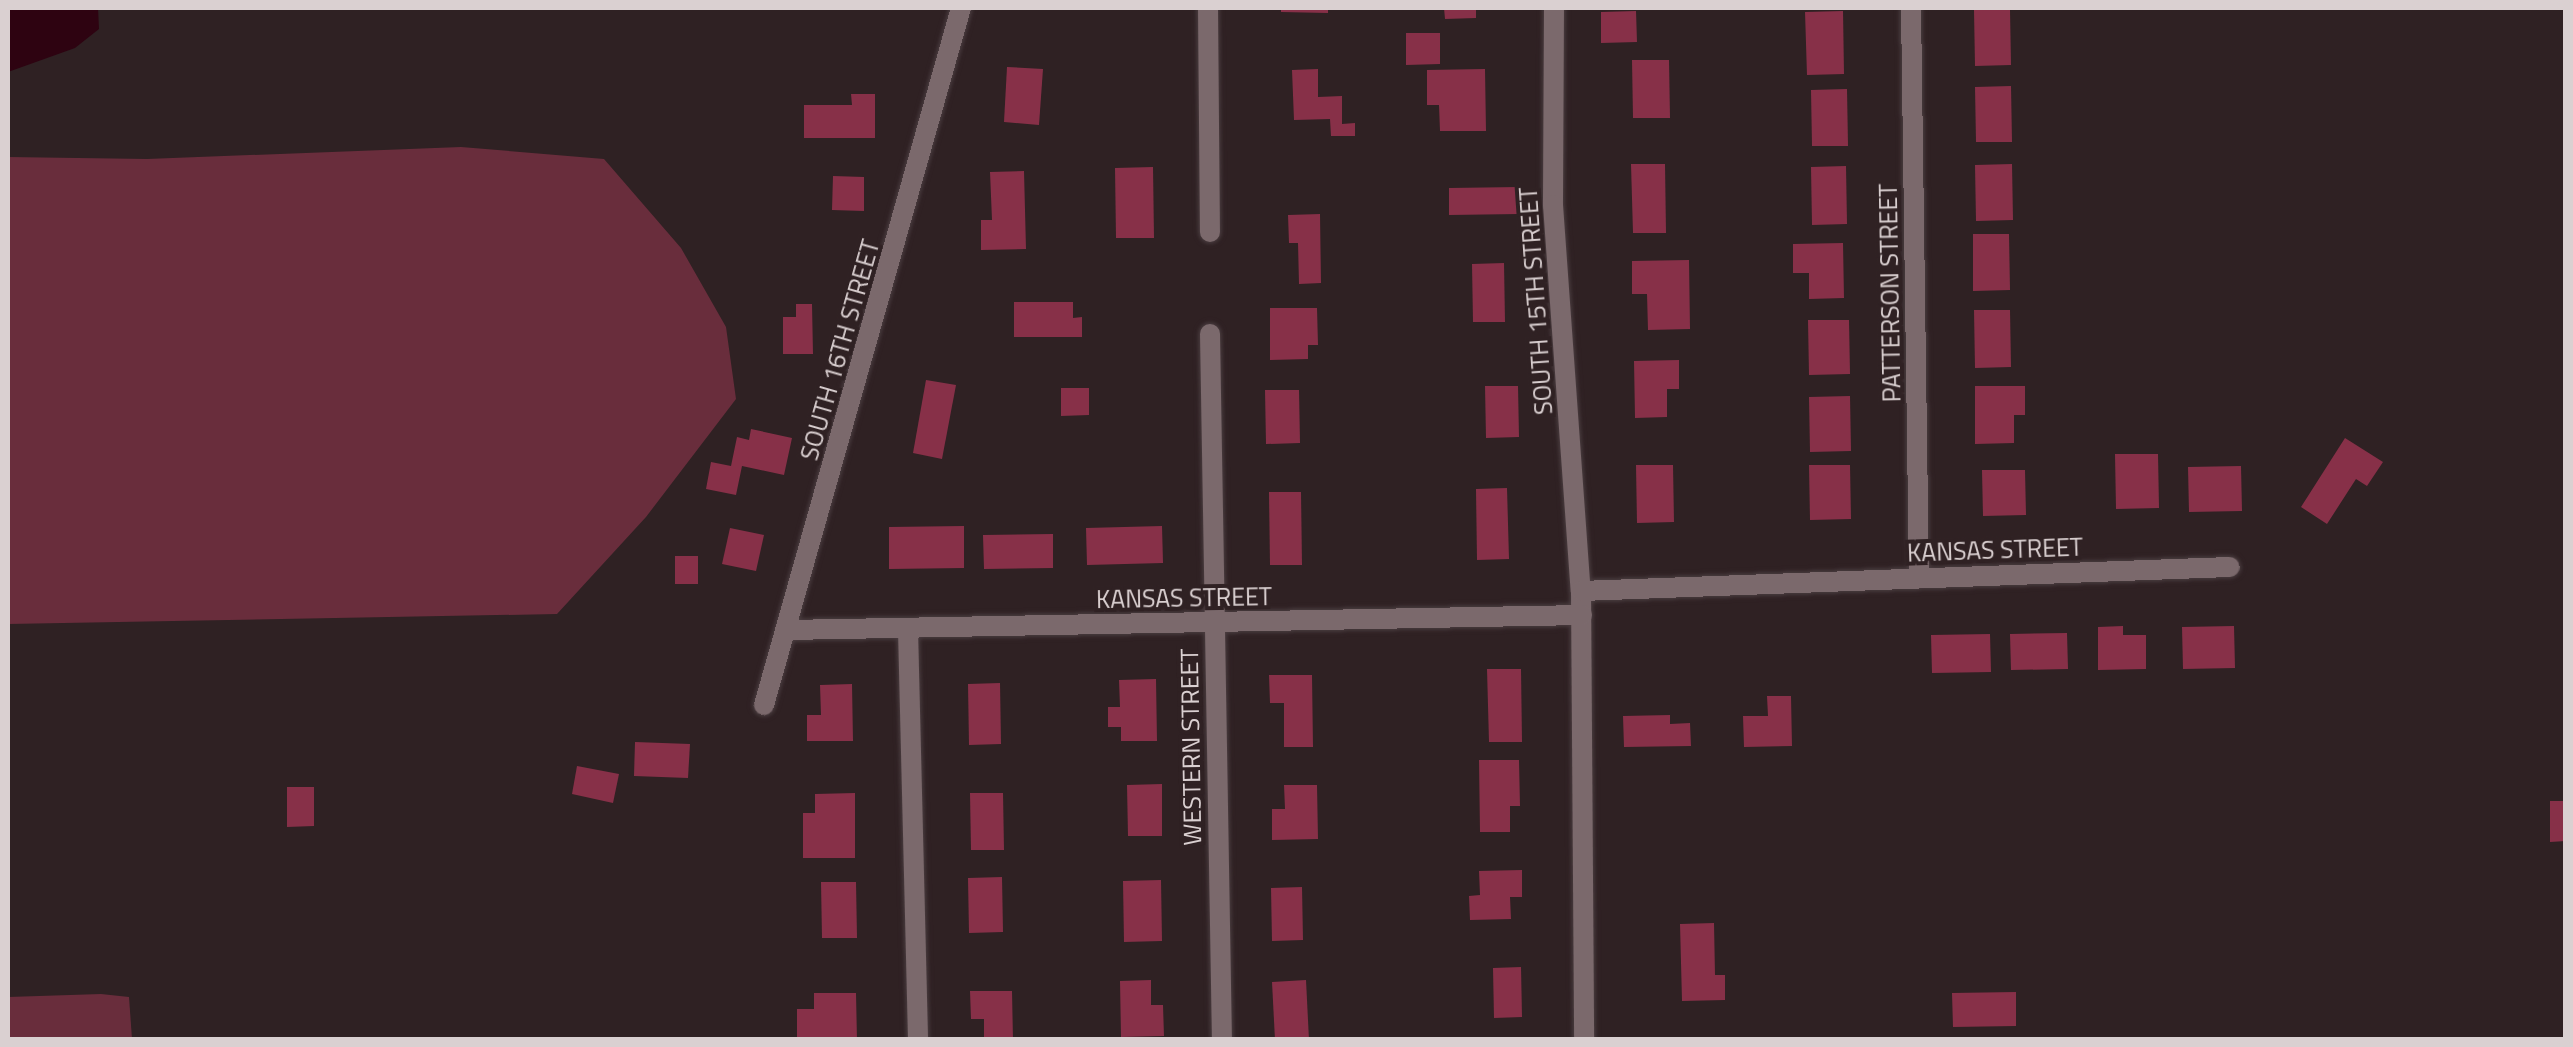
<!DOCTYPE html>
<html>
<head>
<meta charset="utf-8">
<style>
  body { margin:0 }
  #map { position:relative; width:2573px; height:1047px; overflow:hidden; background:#2f2123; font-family:"Titillium Web",sans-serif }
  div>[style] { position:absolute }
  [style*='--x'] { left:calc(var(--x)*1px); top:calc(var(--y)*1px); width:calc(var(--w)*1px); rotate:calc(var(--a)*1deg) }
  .green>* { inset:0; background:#692d3c }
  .water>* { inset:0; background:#2e0311 }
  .building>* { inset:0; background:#873048 }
  .roads { filter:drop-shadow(0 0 2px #4a3d40) drop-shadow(0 0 2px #4a3d40) }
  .street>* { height:20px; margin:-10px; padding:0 10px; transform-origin:10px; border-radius:10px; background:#7b696c }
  span { translate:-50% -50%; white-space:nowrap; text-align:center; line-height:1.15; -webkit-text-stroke:8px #2f2123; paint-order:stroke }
  .street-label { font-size:25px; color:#dad0d1 }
  .frame { position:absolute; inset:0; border:10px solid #dad0d1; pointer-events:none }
</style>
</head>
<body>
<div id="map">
  <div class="green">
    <i style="clip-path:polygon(461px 147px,604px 159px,681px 248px,726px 327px,736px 399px,646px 517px,557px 614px,8px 624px,8px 157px,147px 159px)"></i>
    <i style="clip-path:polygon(101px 994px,129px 997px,132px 1039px,8px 1039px,8px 997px)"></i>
  </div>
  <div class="water">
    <i style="clip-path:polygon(8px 8px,98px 8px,99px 29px,75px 48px,8px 72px)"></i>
  </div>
  <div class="building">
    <i style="clip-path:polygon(1281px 8px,1328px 8px,1328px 13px,1281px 12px)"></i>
    <i style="clip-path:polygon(1444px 8px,1476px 8px,1476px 18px,1445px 19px)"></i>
    <i style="clip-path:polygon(1974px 10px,2010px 10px,2011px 65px,1975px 66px)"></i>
    <i style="clip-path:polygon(1636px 11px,1637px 42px,1601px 43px,1601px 12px)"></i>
    <i style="clip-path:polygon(1843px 11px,1844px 74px,1807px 75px,1805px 12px)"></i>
    <i style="clip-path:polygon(1406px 33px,1440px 33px,1440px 64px,1406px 65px)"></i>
    <i style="clip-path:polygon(1632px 60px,1669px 60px,1670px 118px,1633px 118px)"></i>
    <i style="clip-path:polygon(1007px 67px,1043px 69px,1039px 125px,1004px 122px)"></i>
    <i style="clip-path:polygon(1318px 69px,1318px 97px,1342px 96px,1342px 124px,1355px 123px,1355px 136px,1331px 136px,1330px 119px,1294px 120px,1292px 70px)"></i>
    <i style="clip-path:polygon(1485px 69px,1486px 131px,1440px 131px,1439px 105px,1427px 105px,1427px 70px)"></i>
    <i style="clip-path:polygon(2011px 86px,2012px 142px,1976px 142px,1975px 87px)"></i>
    <i style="clip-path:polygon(1847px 89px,1848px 146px,1812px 146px,1811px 90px)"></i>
    <i style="clip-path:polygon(851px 94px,875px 94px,875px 138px,804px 138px,804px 105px,852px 105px)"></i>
    <i style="clip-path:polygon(1631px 164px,1665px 164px,1666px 233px,1633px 233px)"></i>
    <i style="clip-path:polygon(2012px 164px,2013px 220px,1976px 221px,1975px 165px)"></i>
    <i style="clip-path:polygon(1846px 166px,1847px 224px,1812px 225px,1811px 167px)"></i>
    <i style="clip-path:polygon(1153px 167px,1154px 238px,1116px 238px,1115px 168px)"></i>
    <i style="clip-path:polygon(1024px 171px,1026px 249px,981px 250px,981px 220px,992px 220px,990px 172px)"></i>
    <i style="clip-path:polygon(833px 176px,864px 177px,864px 211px,832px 210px)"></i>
    <i style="clip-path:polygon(1519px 187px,1519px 214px,1449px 215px,1449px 188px)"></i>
    <i style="clip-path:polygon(1320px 214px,1321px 283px,1299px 284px,1298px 243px,1289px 243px,1288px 215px)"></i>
    <i style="clip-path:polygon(1973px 234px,2009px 234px,2010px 290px,1973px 291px)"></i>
    <i style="clip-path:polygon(1843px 243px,1844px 298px,1809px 299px,1809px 273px,1793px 273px,1793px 244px)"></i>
    <i style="clip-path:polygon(1689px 260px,1690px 329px,1648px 330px,1647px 294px,1632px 294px,1632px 261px)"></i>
    <i style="clip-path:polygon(1504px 263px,1505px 322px,1473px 322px,1472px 264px)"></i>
    <i style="clip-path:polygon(1014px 302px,1073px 302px,1073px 318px,1082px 317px,1082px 337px,1014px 337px)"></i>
    <i style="clip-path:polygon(796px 304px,812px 304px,813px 354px,783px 354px,783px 317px,796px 317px)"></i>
    <i style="clip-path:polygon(1270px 308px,1317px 308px,1318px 345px,1308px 345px,1308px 359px,1270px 360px)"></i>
    <i style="clip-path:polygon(1974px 310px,2010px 310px,2011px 367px,1975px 368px)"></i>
    <i style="clip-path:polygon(1808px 320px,1849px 320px,1850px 374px,1809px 375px)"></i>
    <i style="clip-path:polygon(1679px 360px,1679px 389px,1667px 389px,1667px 417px,1635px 418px,1634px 361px)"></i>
    <i style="clip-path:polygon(926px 380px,956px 385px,942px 459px,913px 453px)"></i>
    <i style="clip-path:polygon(1485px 386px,1518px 386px,1519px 437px,1486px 438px)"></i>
    <i style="clip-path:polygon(1975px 386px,2025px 386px,2025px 415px,2014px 415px,2014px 443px,1975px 444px)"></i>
    <i style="clip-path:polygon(1061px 388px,1089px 388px,1089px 415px,1061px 416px)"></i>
    <i style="clip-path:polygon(1265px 390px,1299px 390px,1300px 443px,1266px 444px)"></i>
    <i style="clip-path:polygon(1850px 396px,1851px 451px,1810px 452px,1809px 397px)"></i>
    <i style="clip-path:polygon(751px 429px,792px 438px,784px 475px,742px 466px,736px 495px,706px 489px,711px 462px,731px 466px,737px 437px,749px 440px)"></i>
    <i style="clip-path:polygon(2345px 438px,2383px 462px,2367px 486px,2356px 479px,2327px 524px,2301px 507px)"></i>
    <i style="clip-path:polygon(2115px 454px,2158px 454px,2159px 508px,2116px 509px)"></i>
    <i style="clip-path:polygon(1636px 465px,1673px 465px,1674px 522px,1637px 523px)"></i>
    <i style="clip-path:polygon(1809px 465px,1850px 465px,1851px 519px,1810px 520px)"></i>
    <i style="clip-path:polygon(2241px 466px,2242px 511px,2189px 512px,2188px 467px)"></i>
    <i style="clip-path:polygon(1982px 470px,2025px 470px,2026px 515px,1983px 516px)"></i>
    <i style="clip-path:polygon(1507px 488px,1509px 559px,1477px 560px,1476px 489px)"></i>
    <i style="clip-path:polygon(1269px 492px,1301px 492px,1302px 565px,1270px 565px)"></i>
    <i style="clip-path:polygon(964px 526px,964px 568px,889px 569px,889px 527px)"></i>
    <i style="clip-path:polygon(1162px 526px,1163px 563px,1087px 565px,1086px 528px)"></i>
    <i style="clip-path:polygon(730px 528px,764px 535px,756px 571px,722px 564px)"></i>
    <i style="clip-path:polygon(1053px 534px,1053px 568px,984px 569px,983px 535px)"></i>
    <i style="clip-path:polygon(675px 556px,698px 556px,698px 584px,675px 584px)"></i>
    <i style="clip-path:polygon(2123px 626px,2123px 635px,2146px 635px,2146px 669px,2098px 670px,2098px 627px)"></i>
    <i style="clip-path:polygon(2234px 626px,2235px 668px,2183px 669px,2182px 627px)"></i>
    <i style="clip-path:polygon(2067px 633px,2068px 669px,2011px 670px,2010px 634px)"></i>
    <i style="clip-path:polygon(1990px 634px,1991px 672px,1932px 673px,1931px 635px)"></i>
    <i style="clip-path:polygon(1487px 669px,1521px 669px,1522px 742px,1489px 742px)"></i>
    <i style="clip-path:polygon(1269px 675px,1312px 675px,1313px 747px,1284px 747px,1284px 703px,1270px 703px)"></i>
    <i style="clip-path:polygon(1156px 679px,1157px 741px,1121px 741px,1121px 727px,1108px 727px,1108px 707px,1120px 707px,1119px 680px)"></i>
    <i style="clip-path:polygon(1000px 683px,1001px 744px,969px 745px,968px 684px)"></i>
    <i style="clip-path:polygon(852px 684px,853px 741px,807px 741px,807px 715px,821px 715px,820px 685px)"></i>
    <i style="clip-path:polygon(1767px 696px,1791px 696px,1792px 746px,1744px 747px,1743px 716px,1768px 716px)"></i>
    <i style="clip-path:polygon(1670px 715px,1670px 724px,1690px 723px,1691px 746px,1624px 747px,1623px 716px)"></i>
    <i style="clip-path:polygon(635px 742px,690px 744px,688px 778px,634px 776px)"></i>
    <i style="clip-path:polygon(1479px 760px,1519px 760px,1520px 806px,1510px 806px,1510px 832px,1480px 832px)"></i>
    <i style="clip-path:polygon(577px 766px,619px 774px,613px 803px,572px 794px)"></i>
    <i style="clip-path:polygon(1162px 784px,1162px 836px,1128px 836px,1127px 785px)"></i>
    <i style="clip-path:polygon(1284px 785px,1317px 785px,1318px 839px,1272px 840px,1272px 809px,1285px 809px)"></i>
    <i style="clip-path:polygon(287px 787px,314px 787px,314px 826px,287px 827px)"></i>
    <i style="clip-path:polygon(855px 793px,855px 858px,803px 858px,803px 813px,815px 813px,815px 794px)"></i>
    <i style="clip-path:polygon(970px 793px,1003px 793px,1004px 850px,971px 850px)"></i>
    <i style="clip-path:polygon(2550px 801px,2566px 801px,2566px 841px,2550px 842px)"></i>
    <i style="clip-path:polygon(1522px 870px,1522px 897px,1510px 897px,1511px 919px,1470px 920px,1469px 896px,1480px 895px,1479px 871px)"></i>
    <i style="clip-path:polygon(1002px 877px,1003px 932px,969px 933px,968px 878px)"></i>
    <i style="clip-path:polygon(1161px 880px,1162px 941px,1124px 942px,1123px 881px)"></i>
    <i style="clip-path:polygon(821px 882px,856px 882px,857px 938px,822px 938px)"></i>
    <i style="clip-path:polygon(1302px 887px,1303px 940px,1272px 941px,1271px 888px)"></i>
    <i style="clip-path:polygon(1714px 923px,1715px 975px,1725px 975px,1725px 1000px,1682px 1001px,1680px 924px)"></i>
    <i style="clip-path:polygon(1521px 967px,1522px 1017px,1494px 1018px,1493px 968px)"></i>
    <i style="clip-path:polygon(1151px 980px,1151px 1005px,1163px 1005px,1164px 1036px,1121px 1037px,1120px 981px)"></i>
    <i style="clip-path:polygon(1306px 980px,1309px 1040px,1275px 1040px,1272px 982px)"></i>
    <i style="clip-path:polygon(970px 991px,1012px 991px,1013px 1040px,984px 1040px,984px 1019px,971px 1019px)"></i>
    <i style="clip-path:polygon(2016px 992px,2016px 1026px,1953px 1027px,1952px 993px)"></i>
    <i style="clip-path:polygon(814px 993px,856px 993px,857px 1040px,797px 1040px,797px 1009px,814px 1009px)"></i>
  </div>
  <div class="roads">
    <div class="street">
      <i style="--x:1208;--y:8;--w:224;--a:89.5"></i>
      <i style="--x:1554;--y:8;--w:197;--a:90.3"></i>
      <i style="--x:1553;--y:205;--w:387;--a:85.9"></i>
      <i style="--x:1581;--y:591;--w:449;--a:89.6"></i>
      <i style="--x:1911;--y:8;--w:570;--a:89.2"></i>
      <i style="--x:1210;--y:334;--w:706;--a:89.03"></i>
      <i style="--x:1581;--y:591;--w:649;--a:-2.12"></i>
      <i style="--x:908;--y:629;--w:411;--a:88.6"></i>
      <i style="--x:787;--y:630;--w:795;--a:-1.08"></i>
      <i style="--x:764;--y:705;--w:724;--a:-74.22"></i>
    </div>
  </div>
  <div class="street-label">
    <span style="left:1890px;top:293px;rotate:-91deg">PATTERSON STREET</span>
    <span style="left:1536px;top:301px;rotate:-94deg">SOUTH 15TH STREET</span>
    <span style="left:840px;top:350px;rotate:-74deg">SOUTH 16TH STREET</span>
    <span style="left:1995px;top:550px;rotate:-2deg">KANSAS STREET</span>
    <span style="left:1184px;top:598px;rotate:-1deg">KANSAS STREET</span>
    <span style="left:1191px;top:747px;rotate:-91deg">WESTERN STREET</span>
  </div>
  <div class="frame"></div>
</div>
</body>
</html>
